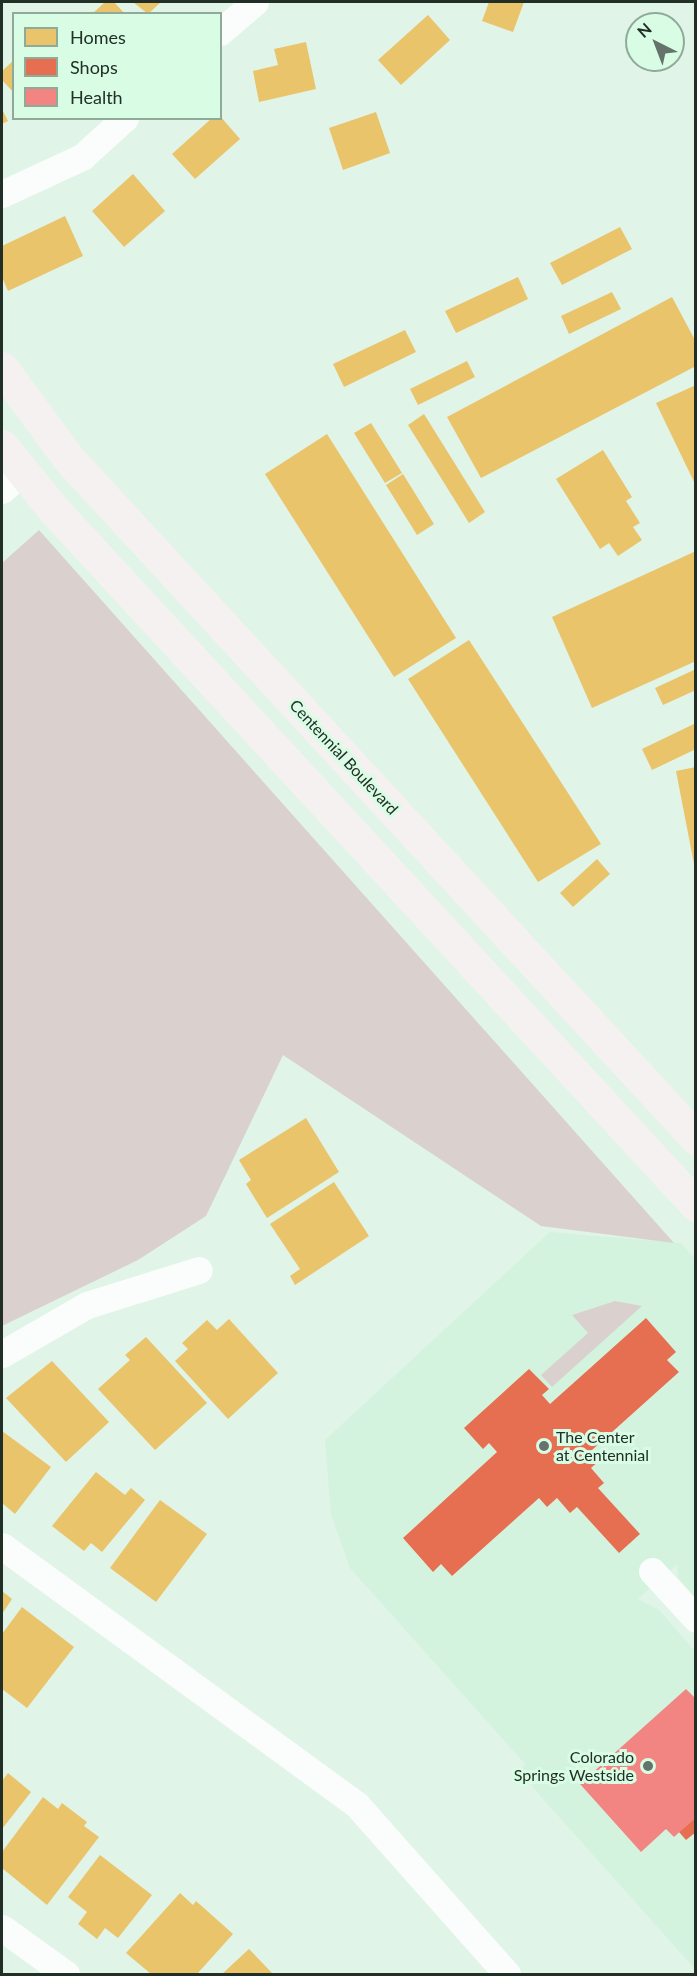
<!DOCTYPE html>
<html>
<head>
<meta charset="utf-8">
<style>
  body { margin:0 }
  #map { position:relative; width:697px; height:1976px; overflow:hidden; background:#e1f4e8; font-family:Lato,sans-serif }
  div>[style] { position:absolute }
  [style*='--x'] { left:calc(var(--x)*1px); top:calc(var(--y)*1px); width:calc(var(--w)*1px); rotate:calc(var(--a)*1deg) }
  .built>* { inset:0; background:#d3f3de }
  .green>* { inset:0; background:#dad1ce }
  .homes>* { inset:0; background:#e9c46a }
  .shops>* { inset:0; background:#e76f51 }
  .health>* { inset:0; background:#f28482 }
  .street>* { height:27px; margin:-13.5px; padding:0 13.5px; transform-origin:13.5px; border-radius:13.5px; background:#fafdfc }
  .primary>* { height:33px; margin:-16.5px; padding:0 16.5px; transform-origin:16.5px; border-radius:16.5px; background:#f5f1f0 }
  .dots>* { width:16px; height:16px; translate:-50% -50%; box-sizing:border-box; border:3px solid #d9fce5; border-radius:50% }
  span { translate:-50% -50%; white-space:nowrap; text-align:center; line-height:1.15; -webkit-text-stroke:6px #d9fce5; paint-order:stroke }
  .street-label { font-size:16px; color:#222f27 }
  .poi-label { font-size:16px; color:#222f27 }
  .left { translate:0 -50%; text-align:left }
  .right { translate:-100% -50%; text-align:right }
  .frame { position:absolute; inset:0; border:3px solid #222f27; pointer-events:none }
  .legend { position:absolute; left:12px; top:12px; width:210px; height:108px; box-sizing:border-box; background:#d9fce5; border:2px solid #90aa99; margin:0; padding:8px 10px; list-style:none; font-size:18px; color:#222f27 }
  .legend li { display:flex; align-items:center; gap:12px; height:30px }
  .legend b { width:30px; border:2px solid #90aa99 }
  .north { position:absolute; left:625px; top:12px; width:60px; height:60px; box-sizing:border-box; background:#d9fce5; border:2px solid #90aa99; border-radius:50%; rotate:318deg; font-size:16px; font-weight:700; line-height:24px; text-align:center; color:#222f27 }
  .north::after { content:''; display:block; margin:auto; width:21px; height:27px; background:#65746b; clip-path:polygon(50% 0,100% 100%,50% 72%,0 100%) }
</style>
</head>
<body>
<div id="map">
  <div class="built">
    <i style="clip-path:polygon(550px 1232px,681px 1243px,695px 1259px,695px 1598px,678px 1577px,677px 1564px,638px 1599px,659px 1610px,695px 1651px,695px 1969px,519px 1772px,525px 1764px,350px 1568px,331px 1514px,325px 1440px)"></i>
  </div>
  <div class="green">
    <i style="clip-path:polygon(39px 530px,674px 1243px,541px 1226px,283px 1055px,206px 1216px,138px 1260px,2px 1326px,2px 563px)"></i>
    <i style="clip-path:polygon(615px 1301px,642px 1306px,552px 1387px,541px 1375px,588px 1333px,572px 1315px)"></i>
  </div>
  <div class="homes">
    <i style="clip-path:polygon(105px 2px,114px 2px,125px 14px,92px 14px)"></i>
    <i style="clip-path:polygon(133px 2px,161px 2px,148px 14px)"></i>
    <i style="clip-path:polygon(489px 2px,524px 2px,513px 32px,482px 21px)"></i>
    <i style="clip-path:polygon(428px 15px,450px 40px,401px 85px,378px 60px)"></i>
    <i style="clip-path:polygon(306px 42px,316px 89px,259px 102px,253px 71px,278px 65px,274px 49px)"></i>
    <i style="clip-path:polygon(14px 60px,14px 93px,2px 80px,2px 71px)"></i>
    <i style="clip-path:polygon(2px 109px,8px 121px,2px 124px)"></i>
    <i style="clip-path:polygon(376px 112px,390px 153px,343px 170px,329px 128px)"></i>
    <i style="clip-path:polygon(220px 116px,240px 139px,195px 179px,172px 154px,212px 118px)"></i>
    <i style="clip-path:polygon(133px 174px,165px 211px,124px 247px,92px 211px)"></i>
    <i style="clip-path:polygon(65px 216px,83px 256px,8px 291px,2px 277px,2px 246px)"></i>
    <i style="clip-path:polygon(620px 227px,632px 249px,562px 285px,550px 263px)"></i>
    <i style="clip-path:polygon(518px 277px,528px 299px,456px 333px,445px 311px)"></i>
    <i style="clip-path:polygon(612px 292px,621px 309px,569px 334px,561px 316px)"></i>
    <i style="clip-path:polygon(672px 297px,696px 342px,696px 366px,481px 478px,447px 417px)"></i>
    <i style="clip-path:polygon(405px 330px,416px 352px,344px 387px,333px 364px)"></i>
    <i style="clip-path:polygon(467px 361px,475px 377px,418px 405px,410px 389px)"></i>
    <i style="clip-path:polygon(696px 385px,696px 486px,656px 403px)"></i>
    <i style="clip-path:polygon(424px 414px,485px 512px,469px 523px,408px 425px)"></i>
    <i style="clip-path:polygon(371px 423px,402px 473px,385px 483px,354px 433px)"></i>
    <i style="clip-path:polygon(327px 434px,456px 638px,394px 677px,265px 474px)"></i>
    <i style="clip-path:polygon(603px 450px,632px 497px,626px 501px,640px 523px,633px 527px,642px 540px,618px 556px,609px 543px,600px 549px,556px 479px)"></i>
    <i style="clip-path:polygon(403px 474px,434px 524px,417px 535px,386px 485px)"></i>
    <i style="clip-path:polygon(696px 551px,696px 661px,592px 708px,552px 617px)"></i>
    <i style="clip-path:polygon(469px 640px,601px 844px,538px 882px,408px 679px)"></i>
    <i style="clip-path:polygon(696px 669px,696px 690px,663px 705px,655px 688px)"></i>
    <i style="clip-path:polygon(696px 723px,696px 749px,652px 770px,642px 749px)"></i>
    <i style="clip-path:polygon(696px 767px,696px 864px,694px 864px,676px 771px)"></i>
    <i style="clip-path:polygon(597px 859px,610px 874px,573px 907px,560px 893px)"></i>
    <i style="clip-path:polygon(306px 1118px,339px 1172px,267px 1218px,246px 1184px,251px 1180px,239px 1160px)"></i>
    <i style="clip-path:polygon(334px 1182px,369px 1236px,295px 1285px,290px 1276px,300px 1269px,270px 1224px)"></i>
    <i style="clip-path:polygon(229px 1319px,278px 1373px,228px 1419px,175px 1361px,188px 1349px,182px 1343px,207px 1320px,217px 1330px)"></i>
    <i style="clip-path:polygon(146px 1337px,207px 1403px,155px 1450px,98px 1389px,130px 1360px,125px 1355px)"></i>
    <i style="clip-path:polygon(52px 1361px,109px 1422px,66px 1462px,6px 1398px)"></i>
    <i style="clip-path:polygon(2px 1431px,51px 1467px,15px 1514px,2px 1503px)"></i>
    <i style="clip-path:polygon(96px 1472px,125px 1495px,131px 1488px,145px 1500px,102px 1552px,91px 1543px,84px 1551px,52px 1526px)"></i>
    <i style="clip-path:polygon(160px 1500px,207px 1534px,156px 1602px,110px 1568px)"></i>
    <i style="clip-path:polygon(2px 1591px,12px 1599px,2px 1614px)"></i>
    <i style="clip-path:polygon(22px 1607px,74px 1647px,27px 1708px,2px 1689px,2px 1634px)"></i>
    <i style="clip-path:polygon(8px 1773px,31px 1792px,2px 1829px,2px 1781px)"></i>
    <i style="clip-path:polygon(43px 1797px,58px 1809px,62px 1803px,87px 1822px,84px 1826px,99px 1837px,47px 1905px,2px 1868px,2px 1852px)"></i>
    <i style="clip-path:polygon(100px 1855px,152px 1895px,118px 1938px,105px 1928px,97px 1939px,78px 1924px,87px 1912px,68px 1897px)"></i>
    <i style="clip-path:polygon(180px 1893px,193px 1905px,196px 1901px,233px 1934px,197px 1974px,151px 1974px,126px 1953px)"></i>
    <i style="clip-path:polygon(249px 1949px,273px 1974px,222px 1974px)"></i>
  </div>
  <div class="shops">
    <i style="clip-path:polygon(646px 1318px,676px 1352px,667px 1360px,679px 1372px,592px 1450px,600px 1460px,591px 1468px,604px 1483px,598px 1488px,640px 1534px,619px 1553px,577px 1507px,570px 1513px,557px 1498px,547px 1507px,539px 1498px,452px 1576px,441px 1564px,433px 1572px,403px 1538px,497px 1452px,489px 1443px,483px 1449px,464px 1428px,529px 1369px,549px 1389px,542px 1395px,550px 1404px)"></i>
    <i style="clip-path:polygon(696px 1817px,696px 1832px,686px 1840px,679px 1832px)"></i>
  </div>
  <div class="health">
    <i style="clip-path:polygon(686px 1689px,696px 1699px,696px 1817px,674px 1837px,666px 1829px,641px 1852px,580px 1784px)"></i>
  </div>
  <div class="street">
    <i style="--x:220;--y:32;--w:46;--a:-40.6"></i>
    <i style="--x:2;--y:194;--w:88;--a:-24.8"></i>
    <i style="--x:82;--y:157;--w:58;--a:-42.2"></i>
    <i style="--x:2;--y:490;--w:25;--a:-42"></i>
    <i style="--x:2;--y:1354;--w:98;--a:-30"></i>
    <i style="--x:87;--y:1305;--w:117;--a:-17.4"></i>
    <i style="--x:2;--y:1546;--w:439;--a:36.1"></i>
    <i style="--x:357;--y:1805;--w:226;--a:48.4"></i>
    <i style="--x:652;--y:1571;--w:65;--a:47.5"></i>
    <i style="--x:2;--y:1928;--w:79;--a:35.7"></i>
  </div>
  <div class="primary">
    <i style="--x:2;--y:368;--w:112;--a:53.7"></i>
    <i style="--x:68;--y:458;--w:926;--a:47.28"></i>
    <i style="--x:2;--y:446;--w:82;--a:50.9"></i>
    <i style="--x:54;--y:510;--w:946;--a:47.27"></i>
  </div>
  <div class="dots">
    <i style="left:544px;top:1446px;background:#65746b"></i>
    <i style="left:648px;top:1766px;background:#65746b"></i>
  </div>
  <div class="street-label">
    <span style="left:344px;top:757px;rotate:47deg">Centennial Boulevard</span>
  </div>
  <div class="poi-label">
    <span class="left" style="left:556px;top:1446px">The Center<br>at Centennial</span>
    <span class="right" style="left:634px;top:1766px">Colorado<br>Springs Westside</span>
  </div>
  <div class="frame"></div>
  <ul class="legend">
  <li><b style="height:16px;background:#e9c46a"></b>Homes</li>
  <li><b style="height:16px;background:#e76f51"></b>Shops</li>
  <li><b style="height:16px;background:#f28482"></b>Health</li>
  </ul>
  <div class="north">N</div>
</div>
</body>
</html>
